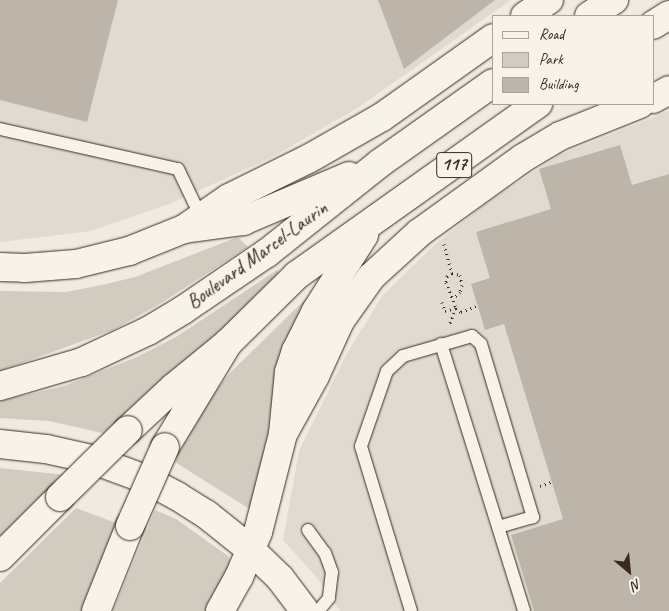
<!DOCTYPE html>
<html>
<head>
<meta charset="utf-8">
<style>
  body { margin:0 }
  #map { position:relative; width:669px; height:611px; overflow:hidden; background:#efebe0; font-family:Caveat,sans-serif }
  div>[style] { position:absolute }
  [style*='--x'] { left:calc(var(--x)*1px); top:calc(var(--y)*1px); width:calc(var(--w)*1px); rotate:calc(var(--a)*1deg) }
  .built>* { inset:0; background:#e0dbd0 }
  .green>* { inset:0; background:#d1cbc0 }
  .building>* { inset:0; background:#bdb5aa }
  .path>* { height:3px; margin-top:-1.5px; transform-origin:0; background:repeating-linear-gradient(90deg,#3b2a1e 0 1px,transparent 0 5px) }
  .roads { filter:drop-shadow(0 0 1px #3b2a1e) drop-shadow(0 0 1px #3b2a1e) }
  .service>* { height:12px; margin:-6px; padding:0 6px; transform-origin:6px; border-radius:6px; background:#f7f3e8 }
  .tertiary>* { height:28px; margin:-14px; padding:0 14px; transform-origin:14px; border-radius:14px; background:#f7f3e8 }
  .secondary>* { height:28px; margin:-14px; padding:0 14px; transform-origin:14px; border-radius:14px; background:#f7f3e8 }
  .primary>* { height:28px; margin:-14px; padding:0 14px; transform-origin:14px; border-radius:14px; background:#f7f3e8 }
  .motorway>* { height:28px; margin:-14px; padding:0 14px; transform-origin:14px; border-radius:14px; background:#f7f3e8 }
  .bridges { filter:drop-shadow(0 0 1px #3b2a1e) drop-shadow(0 0 1px #3b2a1e) }
  .primary-bridge>* { height:28px; margin:-14px; padding:0 14px; transform-origin:14px; border-radius:14px; background:#f7f3e8 }
  .motorway-bridge>* { height:28px; margin:-14px; padding:0 14px; transform-origin:14px; border-radius:14px; background:#f7f3e8 }
  span { translate:-50% -50%; white-space:nowrap; text-align:center; line-height:1.15; -webkit-text-stroke:4px #f7f3e8; paint-order:stroke }
  .shield-label span { padding:1px 4px; background:#f7f3e8; border:1px solid; border-radius:4px; -webkit-text-stroke-width:0 }
  .shield-label { font-size:19px; color:#3b2a1e; font-weight:700 }
  .street-label { font-size:20px; color:#3b2a1e }
  .legend { position:absolute; left:492px; top:15px; width:162px; height:90px; box-sizing:border-box; background:#f7f3e8; border:1px solid #aca397; margin:0; padding:6px 9px; list-style:none; font-size:15px; color:#3b2a1e }
  .legend li { display:flex; align-items:center; gap:10px; height:25px }
  .legend b { width:25px; border:1px solid #aca397 }
  .north { position:absolute; left:604px; top:546px; width:50px; height:50px; -webkit-text-stroke:4px #f7f3e8; paint-order:stroke; rotate:152deg; font-size:14px; font-weight:700; line-height:20px; text-align:center; color:#3b2a1e }
  .north::after { content:''; display:block; margin:auto; width:18px; height:22px; background:#3b2a1e; clip-path:polygon(50% 0,100% 100%,50% 72%,0 100%) }
</style>
</head>
<body>
<div id="map">
  <div class="built">
    <i style="clip-path:polygon(0 0,511px 0,356px 109px,269px 159px,169px 204px,91px 231px,0 242px)"></i>
    <i style="clip-path:polygon(669px 111px,669px 611px,340px 611px,318px 579px,283px 540px,299px 451px,346px 355px,383px 295px,432px 247px,486px 203px,561px 154px)"></i>
  </div>
  <div class="green">
    <i style="clip-path:polygon(238px 237px,248px 247px,158px 305px,113px 330px,0 371px,0 291px,66px 292px,102px 285px,135px 277px)"></i>
    <i style="clip-path:polygon(277px 270px,281px 276px,107px 434px,49px 421px,0 418px,0 401px,64px 386px,137px 357px,176px 337px)"></i>
    <i style="clip-path:polygon(321px 284px,252px 508px,248px 508px,175px 462px,203px 407px,228px 375px)"></i>
    <i style="clip-path:polygon(0 468px,66px 475px,0 540px)"></i>
    <i style="clip-path:polygon(76px 508px,124px 526px,88px 611px,0 611px,0 583px)"></i>
    <i style="clip-path:polygon(155px 510px,176px 519px,228px 556px,231px 562px,212px 611px,113px 611px)"></i>
  </div>
  <div class="building">
    <i style="clip-path:polygon(0 0,118px 0,87px 122px,0 100px)"></i>
    <i style="clip-path:polygon(378px 0,495px 0,404px 69px)"></i>
    <i style="clip-path:polygon(620px 145px,632px 185px,669px 174px,669px 611px,534px 611px,511px 535px,563px 519px,504px 324px,485px 330px,471px 284px,490px 278px,476px 232px,551px 209px,539px 169px)"></i>
  </div>
  <div class="path">
    <i style="--x:444;--y:244;--w:30;--a:75"></i>
    <i style="--x:452;--y:273;--w:6;--a:149"></i>
    <i style="--x:447;--y:276;--w:6;--a:99"></i>
    <i style="--x:446;--y:282;--w:28;--a:69"></i>
    <i style="--x:456;--y:308;--w:18;--a:112"></i>
    <i style="--x:452;--y:273;--w:8;--a:14"></i>
    <i style="--x:460;--y:275;--w:10;--a:79"></i>
    <i style="--x:462;--y:285;--w:7;--a:106"></i>
    <i style="--x:460;--y:292;--w:9;--a:139"></i>
    <i style="--x:442;--y:302;--w:9;--a:72"></i>
    <i style="--x:445;--y:311;--w:11;--a:-15"></i>
    <i style="--x:456;--y:308;--w:6;--a:39"></i>
    <i style="--x:461;--y:312;--w:17;--a:-21"></i>
    <i style="--x:540;--y:486;--w:12;--a:-20"></i>
  </div>
  <div class="roads">
    <div class="service">
      <i style="--x:0;--y:129;--w:182;--a:12.7"></i>
      <i style="--x:178;--y:169;--w:53;--a:64.4"></i>
      <i style="--x:441;--y:344;--w:280;--a:72.7"></i>
      <i style="--x:308;--y:530;--w:29;--a:54"></i>
      <i style="--x:325;--y:553;--w:20;--a:70"></i>
      <i style="--x:332;--y:572;--w:26;--a:97"></i>
      <i style="--x:329;--y:598;--w:17;--a:130"></i>
      <i style="--x:411;--y:611;--w:172;--a:-106.9"></i>
      <i style="--x:361;--y:446;--w:79;--a:-70.9"></i>
      <i style="--x:387;--y:371;--w:22;--a:-43"></i>
      <i style="--x:403;--y:356;--w:72;--a:-16.2"></i>
      <i style="--x:472;--y:336;--w:12;--a:42"></i>
      <i style="--x:481;--y:344;--w:181;--a:73.3"></i>
      <i style="--x:533;--y:517;--w:36;--a:164"></i>
    </div>
    <div class="tertiary">
      <i style="--x:0;--y:444;--w:46;--a:6.2"></i>
      <i style="--x:46;--y:449;--w:46;--a:12.5"></i>
      <i style="--x:91;--y:459;--w:58;--a:20.3"></i>
      <i style="--x:145;--y:479;--w:36;--a:28"></i>
      <i style="--x:177;--y:496;--w:34;--a:32"></i>
      <i style="--x:206;--y:514;--w:58;--a:38.7"></i>
      <i style="--x:251;--y:550;--w:40;--a:44"></i>
      <i style="--x:280;--y:578;--w:41;--a:52.9"></i>
    </div>
    <div class="secondary">
      <i style="--x:525;--y:16;--w:29;--a:-34"></i>
      <i style="--x:653;--y:99;--w:18;--a:-29"></i>
      <i style="--x:0;--y:267;--w:25;--a:2"></i>
      <i style="--x:25;--y:268;--w:51;--a:-4.5"></i>
      <i style="--x:76;--y:264;--w:55;--a:-13.8"></i>
      <i style="--x:129;--y:251;--w:59;--a:-21.8"></i>
      <i style="--x:184;--y:229;--w:55;--a:-34.6"></i>
      <i style="--x:229;--y:198;--w:90;--a:-26.3"></i>
      <i style="--x:310;--y:158;--w:83;--a:-29.7"></i>
      <i style="--x:382;--y:117;--w:136;--a:-35.4"></i>
      <i style="--x:220;--y:611;--w:39;--a:-61"></i>
      <i style="--x:239;--y:577;--w:49;--a:-67.1"></i>
      <i style="--x:258;--y:532;--w:101;--a:-75.7"></i>
      <i style="--x:283;--y:434;--w:66;--a:-61.1"></i>
      <i style="--x:315;--y:376;--w:60;--a:-65.6"></i>
      <i style="--x:340;--y:321;--w:54;--a:-54.8"></i>
      <i style="--x:371;--y:277;--w:65;--a:-42.5"></i>
      <i style="--x:419;--y:233;--w:128;--a:-35.8"></i>
      <i style="--x:523;--y:158;--w:43;--a:-30.7"></i>
      <i style="--x:560;--y:136;--w:86;--a:-21.8"></i>
    </div>
    <div class="primary">
      <i style="--x:589;--y:16;--w:30;--a:-33"></i>
      <i style="--x:653;--y:25;--w:19;--a:-32"></i>
      <i style="--x:184;--y:229;--w:60;--a:-7.7"></i>
      <i style="--x:243;--y:221;--w:115;--a:-23"></i>
      <i style="--x:0;--y:386;--w:85;--a:-16.3"></i>
      <i style="--x:82;--y:362;--w:73;--a:-25.2"></i>
      <i style="--x:148;--y:331;--w:41;--a:-31"></i>
      <i style="--x:183;--y:310;--w:102;--a:-34.2"></i>
      <i style="--x:267;--y:253;--w:144;--a:-38.5"></i>
      <i style="--x:380;--y:163;--w:138;--a:-35.3"></i>
      <i style="--x:128;--y:430;--w:62;--a:-43"></i>
      <i style="--x:173;--y:388;--w:71;--a:-39.3"></i>
      <i style="--x:228;--y:343;--w:97;--a:-44.6"></i>
      <i style="--x:297;--y:275;--w:296;--a:-35.4"></i>
      <i style="--x:283;--y:434;--w:62;--a:-84.5"></i>
      <i style="--x:289;--y:372;--w:22;--a:-72"></i>
      <i style="--x:296;--y:351;--w:45;--a:-63.4"></i>
      <i style="--x:316;--y:311;--w:90;--a:-57.7"></i>
      <i style="--x:0;--y:557;--w:85;--a:-45"></i>
    </div>
    <div class="motorway">
      <i style="--x:165;--y:447;--w:122;--a:-58.8"></i>
      <i style="--x:96;--y:611;--w:92;--a:-68.2"></i>
    </div>
  </div>
  <div class="bridges">
    <div class="primary-bridge">
      <i style="--x:60;--y:497;--w:95;--a:-44.6"></i>
    </div>
    <div class="motorway-bridge">
      <i style="--x:130;--y:526;--w:86;--a:-66.1"></i>
    </div>
  </div>
  <div class="shield-label">
    <span style="left:454px;top:165px">117</span>
  </div>
  <div class="street-label">
    <span style="left:257px;top:255px;rotate:-36deg">Boulevard Marcel-Laurin</span>
  </div>
  <ul class="legend">
  <li><b style="height:6px;background:#f7f3e8"></b>Road</li>
  <li><b style="height:14px;background:#d1cbc0"></b>Park</li>
  <li><b style="height:14px;background:#bdb5aa"></b>Building</li>
  </ul>
  <div class="north">N</div>
</div>
</body>
</html>
